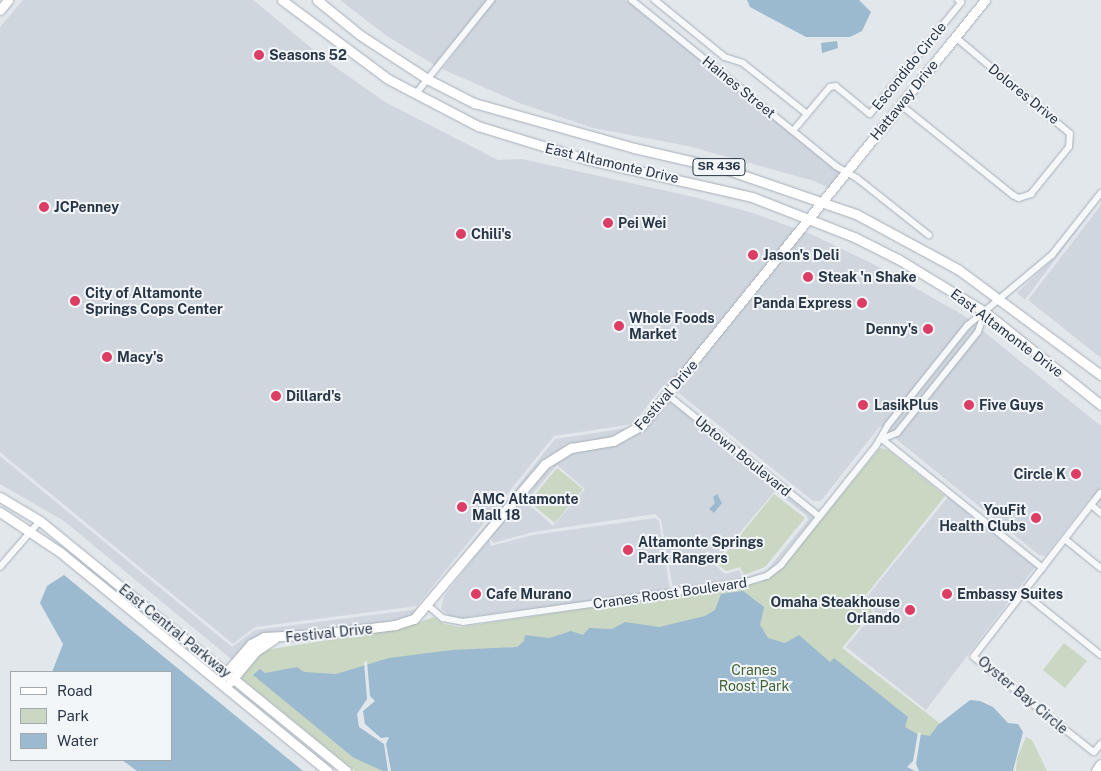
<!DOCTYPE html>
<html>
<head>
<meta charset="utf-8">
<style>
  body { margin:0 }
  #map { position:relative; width:1101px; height:771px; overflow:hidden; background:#e2e7ec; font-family:"Public Sans",sans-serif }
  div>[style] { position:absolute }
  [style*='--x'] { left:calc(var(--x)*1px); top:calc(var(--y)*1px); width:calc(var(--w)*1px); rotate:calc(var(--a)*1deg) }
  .built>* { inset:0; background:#d0d6de }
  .green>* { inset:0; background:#cad7c3 }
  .water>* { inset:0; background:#9bb9cf }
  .pier>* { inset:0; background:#e2e7ec }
  .roads { filter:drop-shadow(0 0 1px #a6aeb7) drop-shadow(0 0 1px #a6aeb7) }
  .street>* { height:5.5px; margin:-2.75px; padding:0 2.75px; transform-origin:2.75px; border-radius:2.75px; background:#f6f8fa }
  .secondary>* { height:9px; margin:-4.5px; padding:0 4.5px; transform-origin:4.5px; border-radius:4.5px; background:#fff }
  .primary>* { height:9px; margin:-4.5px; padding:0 4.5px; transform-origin:4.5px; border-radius:4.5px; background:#fff }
  .highway>* { height:11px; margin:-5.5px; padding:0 5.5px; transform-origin:5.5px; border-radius:5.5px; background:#fff }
  .dots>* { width:14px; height:14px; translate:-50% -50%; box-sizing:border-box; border:2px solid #f3f6f9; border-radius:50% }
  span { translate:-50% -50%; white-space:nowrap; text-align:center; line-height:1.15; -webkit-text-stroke:4px #f3f6f9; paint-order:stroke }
  .shield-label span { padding:1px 4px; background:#f3f6f9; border:1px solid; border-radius:4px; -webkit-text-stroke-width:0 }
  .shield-label { font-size:12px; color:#283646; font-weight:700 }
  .poi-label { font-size:14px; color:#283646; font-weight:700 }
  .left { translate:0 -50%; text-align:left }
  .right { translate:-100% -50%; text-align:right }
  .street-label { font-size:14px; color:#283646 }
  .park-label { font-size:14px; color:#426334 }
  .legend { position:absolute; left:10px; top:671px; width:162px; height:90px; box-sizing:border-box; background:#f3f6f9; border:1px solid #a2a9b1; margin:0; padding:6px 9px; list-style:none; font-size:15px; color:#283646 }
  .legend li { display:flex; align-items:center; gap:10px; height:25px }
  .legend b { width:25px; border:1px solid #a2a9b1 }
</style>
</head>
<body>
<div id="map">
  <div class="built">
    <i style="clip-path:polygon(23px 0,253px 0,331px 64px,385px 102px,498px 160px,522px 159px,694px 197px,753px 213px,813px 235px,875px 265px,963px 315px,1101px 426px,1101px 505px,1091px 497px,1045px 556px,1039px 555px,880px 426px,821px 501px,813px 501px,670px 386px,663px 386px,633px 424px,554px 436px,417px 606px,255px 627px,233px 644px,0 452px,0 27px)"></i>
    <i style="clip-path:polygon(340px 0,487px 0,436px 66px,387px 36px)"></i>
    <i style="clip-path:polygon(495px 0,626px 0,841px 174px,829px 188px,814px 181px,688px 146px,593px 128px,522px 104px,442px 69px)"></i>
    <i style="clip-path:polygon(1101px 198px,1025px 300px,1017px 293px,1055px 257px)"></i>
    <i style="clip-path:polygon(1101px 205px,1101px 358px,1028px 300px)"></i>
    <i style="clip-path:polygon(664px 389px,669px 389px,649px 413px,630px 430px,612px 438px,567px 445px,543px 461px,426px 603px,413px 616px,395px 622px,269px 636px,255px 643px,236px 663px,64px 521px,0 484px,0 456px,232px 647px,255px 630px,419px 609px,555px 439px,634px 427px)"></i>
    <i style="clip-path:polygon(evenodd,668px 400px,814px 517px,772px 568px,746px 579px,673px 589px,661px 520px,655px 514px,533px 532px,493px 543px,490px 536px,547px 467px,572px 451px,613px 445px,631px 438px,668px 400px,557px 465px,585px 489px,553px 526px,526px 502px,557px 465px,668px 400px,775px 491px,807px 516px,808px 520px,767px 570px,744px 578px,739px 570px,725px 574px,715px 565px,715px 562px,775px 491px)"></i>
    <i style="clip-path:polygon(948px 497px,1035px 567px,926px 710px,846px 647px,875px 612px,865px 599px)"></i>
    <i style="clip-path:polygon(655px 518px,659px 521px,670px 590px,453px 619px,441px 609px,444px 596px,489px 539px,491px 546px,533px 535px)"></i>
  </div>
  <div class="green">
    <i style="clip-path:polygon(880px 448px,888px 450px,945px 496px,862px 600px,873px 611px,842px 648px,950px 731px,954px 771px,355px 771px,242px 679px,241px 670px,259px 651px,399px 629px,434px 617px,444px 624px,460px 627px,759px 583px,784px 565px)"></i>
    <i style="clip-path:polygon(557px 468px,583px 489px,555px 523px,529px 502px)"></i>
    <i style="clip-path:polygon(774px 494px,805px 518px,765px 567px,744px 575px,740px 567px,726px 571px,717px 564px)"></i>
    <i style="clip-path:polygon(1064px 643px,1087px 661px,1065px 688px,1043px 670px)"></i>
    <i style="clip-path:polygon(1026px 737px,1032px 740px,1047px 771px,1016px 771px,1017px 758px)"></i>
  </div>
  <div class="water">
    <i style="clip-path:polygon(747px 0,859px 0,871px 12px,862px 31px,850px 37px,806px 37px,750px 7px)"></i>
    <i style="clip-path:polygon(837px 41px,838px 48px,822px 53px,821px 43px)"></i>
    <i style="clip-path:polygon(717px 494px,722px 503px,714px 513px,709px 509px,715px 503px,713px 497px)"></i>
    <i style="clip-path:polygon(64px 575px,303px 771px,137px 771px,122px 760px,171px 760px,171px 672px,52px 672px,63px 644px,40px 603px,47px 586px)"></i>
    <i style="clip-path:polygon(743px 591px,764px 607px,760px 625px,768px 638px,785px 643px,799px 635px,830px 662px,834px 658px,908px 717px,905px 727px,917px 734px,930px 736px,938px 725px,970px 700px,980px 701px,993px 707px,1008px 723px,1018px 724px,1023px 732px,1013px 771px,383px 771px,354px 758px,253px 675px,260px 669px,265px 673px,297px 667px,304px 672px,336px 674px,389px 658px,452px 650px,517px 647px,524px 641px,525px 635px,549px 638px,571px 631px,583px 635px,589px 628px,612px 629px,625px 622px,659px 627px,705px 616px,715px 610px,721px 594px)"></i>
  </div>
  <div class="pier">
    <i style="clip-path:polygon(367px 661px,370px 696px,375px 701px,363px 711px,365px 724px,381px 738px,389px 737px,386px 744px,391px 771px,388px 771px,384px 744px,359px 727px,357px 714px,367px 699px,364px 662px)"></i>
    <i style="clip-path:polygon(918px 732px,921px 733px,916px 764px,919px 771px,915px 771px,907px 767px,913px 761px)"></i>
  </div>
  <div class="roads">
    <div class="street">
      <i style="--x:632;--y:0;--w:263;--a:39.1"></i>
      <i style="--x:836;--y:166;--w:24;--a:30"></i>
      <i style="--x:857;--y:178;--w:92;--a:38.4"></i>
      <i style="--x:655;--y:0;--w:90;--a:39.2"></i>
      <i style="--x:725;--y:57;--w:19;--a:18"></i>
      <i style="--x:743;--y:63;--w:80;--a:38.4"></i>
      <i style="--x:415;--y:95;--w:122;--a:-51.3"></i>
      <i style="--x:900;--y:104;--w:145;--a:38.8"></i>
      <i style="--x:1013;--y:195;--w:7;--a:27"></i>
      <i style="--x:1019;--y:198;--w:13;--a:-18"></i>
      <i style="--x:1031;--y:194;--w:60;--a:-51"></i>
      <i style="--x:1069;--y:147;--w:13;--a:-86"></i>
      <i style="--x:1070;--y:134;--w:150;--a:-139.9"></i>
      <i style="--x:793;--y:131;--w:57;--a:-49.9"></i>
      <i style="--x:830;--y:87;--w:6;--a:-9"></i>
      <i style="--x:836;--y:86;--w:44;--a:39.5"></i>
      <i style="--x:870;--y:114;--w:144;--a:-50.7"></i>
      <i style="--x:961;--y:3;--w:4;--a:-135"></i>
      <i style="--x:668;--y:395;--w:193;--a:38.7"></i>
      <i style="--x:882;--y:439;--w:206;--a:38.7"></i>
      <i style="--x:882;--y:439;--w:16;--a:-22"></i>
      <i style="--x:897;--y:433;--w:129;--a:-51.3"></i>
      <i style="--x:978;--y:332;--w:21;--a:-71"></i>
      <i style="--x:1101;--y:493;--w:207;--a:127.8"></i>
      <i style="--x:974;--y:657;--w:153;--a:38.4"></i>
      <i style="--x:1094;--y:752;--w:11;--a:-49"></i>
      <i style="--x:1092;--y:505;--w:12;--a:42"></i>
      <i style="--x:1065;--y:539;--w:46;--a:38.9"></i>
      <i style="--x:0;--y:567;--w:61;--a:-49"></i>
      <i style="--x:1024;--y:593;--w:99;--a:38.8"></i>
      <i style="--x:429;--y:606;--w:18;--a:41"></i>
      <i style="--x:443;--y:618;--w:20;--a:11"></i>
      <i style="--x:463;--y:622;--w:287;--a:-8"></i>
      <i style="--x:747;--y:582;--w:21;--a:-17"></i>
      <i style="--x:767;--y:576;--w:18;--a:-38"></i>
      <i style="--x:781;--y:565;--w:152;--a:-51.4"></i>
      <i style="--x:876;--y:446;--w:24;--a:-60"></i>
      <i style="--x:888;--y:425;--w:127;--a:-51.4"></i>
      <i style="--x:967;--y:326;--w:111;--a:-39.9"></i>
      <i style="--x:1052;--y:255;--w:79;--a:-51.7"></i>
    </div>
    <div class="secondary">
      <i style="--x:0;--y:10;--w:13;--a:-51"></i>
      <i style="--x:0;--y:497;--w:47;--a:31"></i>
      <i style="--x:40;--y:521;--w:395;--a:39.2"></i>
      <i style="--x:0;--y:512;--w:72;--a:33.7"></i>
      <i style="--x:60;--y:552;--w:346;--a:39.3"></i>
      <i style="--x:219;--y:681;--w:49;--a:-49.1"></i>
      <i style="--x:251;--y:644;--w:15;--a:-28"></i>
      <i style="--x:264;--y:637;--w:57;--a:-3"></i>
      <i style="--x:321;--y:634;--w:75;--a:-6.9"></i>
      <i style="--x:395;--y:625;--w:20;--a:-18"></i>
      <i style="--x:414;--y:619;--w:203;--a:-49.8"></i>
      <i style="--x:545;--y:464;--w:31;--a:-32"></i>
      <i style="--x:571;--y:448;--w:43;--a:-9.5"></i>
      <i style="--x:613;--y:441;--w:33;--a:-29"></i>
      <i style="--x:642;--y:425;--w:546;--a:-51.09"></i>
      <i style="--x:230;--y:682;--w:40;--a:-50"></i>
      <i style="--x:256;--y:651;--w:22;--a:-34"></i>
    </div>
    <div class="primary">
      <i style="--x:282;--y:0;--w:132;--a:36.7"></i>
      <i style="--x:388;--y:79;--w:102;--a:27.6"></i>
      <i style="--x:478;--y:126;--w:112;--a:17.1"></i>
      <i style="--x:585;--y:159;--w:171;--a:12.8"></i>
      <i style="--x:752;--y:197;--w:110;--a:21.4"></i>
      <i style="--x:854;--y:237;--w:49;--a:26.6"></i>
      <i style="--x:898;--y:259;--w:102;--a:31.3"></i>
      <i style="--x:985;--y:312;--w:149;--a:38.7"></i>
      <i style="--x:317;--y:0;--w:55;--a:39.1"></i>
      <i style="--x:360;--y:35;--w:82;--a:33.1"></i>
      <i style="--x:429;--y:80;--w:51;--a:27.1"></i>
      <i style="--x:474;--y:103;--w:166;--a:15.7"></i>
      <i style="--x:634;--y:148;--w:93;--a:13"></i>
      <i style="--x:725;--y:169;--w:139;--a:19"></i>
      <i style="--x:856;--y:214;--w:117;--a:28.5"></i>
      <i style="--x:959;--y:270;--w:177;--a:36.5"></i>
    </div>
    <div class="highway">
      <i style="--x:1097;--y:771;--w:7;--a:-56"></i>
    </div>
  </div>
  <div class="dots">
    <i style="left:259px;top:55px;background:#db3d64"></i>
    <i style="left:44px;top:207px;background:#db3d64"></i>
    <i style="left:608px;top:223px;background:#db3d64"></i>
    <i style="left:461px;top:234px;background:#db3d64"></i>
    <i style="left:753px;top:255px;background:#db3d64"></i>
    <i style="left:808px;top:277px;background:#db3d64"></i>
    <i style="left:75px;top:301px;background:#db3d64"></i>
    <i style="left:862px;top:303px;background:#db3d64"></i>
    <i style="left:619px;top:326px;background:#db3d64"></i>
    <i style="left:928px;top:329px;background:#db3d64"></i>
    <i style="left:107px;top:357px;background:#db3d64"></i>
    <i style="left:276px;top:396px;background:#db3d64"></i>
    <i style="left:863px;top:405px;background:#db3d64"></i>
    <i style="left:969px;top:405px;background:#db3d64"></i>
    <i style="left:1076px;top:474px;background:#db3d64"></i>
    <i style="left:462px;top:507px;background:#db3d64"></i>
    <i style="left:1036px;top:518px;background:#db3d64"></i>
    <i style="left:628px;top:550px;background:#db3d64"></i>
    <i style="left:476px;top:594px;background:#db3d64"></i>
    <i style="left:947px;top:594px;background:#db3d64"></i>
    <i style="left:910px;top:610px;background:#db3d64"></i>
  </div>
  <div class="shield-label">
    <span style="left:719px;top:167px">SR 436</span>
  </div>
  <div class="poi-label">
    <span class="left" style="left:269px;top:55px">Seasons 52</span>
    <span class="left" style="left:54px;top:207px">JCPenney</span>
    <span class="left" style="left:618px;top:223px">Pei Wei</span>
    <span class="left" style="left:471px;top:234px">Chili's</span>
    <span class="left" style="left:763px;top:255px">Jason's Deli</span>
    <span class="left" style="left:818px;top:277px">Steak 'n Shake</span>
    <span class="left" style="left:85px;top:301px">City of Altamonte<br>Springs Cops Center</span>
    <span class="right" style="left:852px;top:303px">Panda Express</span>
    <span class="left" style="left:629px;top:326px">Whole Foods<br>Market</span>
    <span class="right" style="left:918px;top:329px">Denny's</span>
    <span class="left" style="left:117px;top:357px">Macy's</span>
    <span class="left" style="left:286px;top:396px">Dillard's</span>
    <span class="left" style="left:874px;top:405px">LasikPlus</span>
    <span class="left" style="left:979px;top:405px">Five Guys</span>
    <span class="right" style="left:1066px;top:474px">Circle K</span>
    <span class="left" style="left:472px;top:507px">AMC Altamonte<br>Mall 18</span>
    <span class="right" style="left:1026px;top:518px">YouFit<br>Health Clubs</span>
    <span class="left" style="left:638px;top:550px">Altamonte Springs<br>Park Rangers</span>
    <span class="left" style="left:486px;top:594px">Cafe Murano</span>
    <span class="left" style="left:957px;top:594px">Embassy Suites</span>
    <span class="right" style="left:900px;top:610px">Omaha Steakhouse<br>Orlando</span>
  </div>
  <div class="street-label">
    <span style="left:909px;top:66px;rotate:-51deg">Escondido Circle</span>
    <span style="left:739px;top:87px;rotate:39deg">Haines Street</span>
    <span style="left:1024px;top:94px;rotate:39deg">Dolores Drive</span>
    <span style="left:904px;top:100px;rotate:-51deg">Hattaway Drive</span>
    <span style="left:612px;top:163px;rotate:13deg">East Altamonte Drive</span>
    <span style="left:1007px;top:333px;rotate:37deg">East Altamonte Drive</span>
    <span style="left:666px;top:395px;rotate:-49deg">Festival Drive</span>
    <span style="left:743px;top:456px;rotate:39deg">Uptown Boulevard</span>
    <span style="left:670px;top:593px;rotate:-8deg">Cranes Roost Boulevard</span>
    <span style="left:175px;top:631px;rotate:39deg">East Central Parkway</span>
    <span style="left:329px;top:633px;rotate:-6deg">Festival Drive</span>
    <span style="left:1023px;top:695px;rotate:40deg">Oyster Bay Circle</span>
  </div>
  <div class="park-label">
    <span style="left:754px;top:678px">Cranes<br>Roost Park</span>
  </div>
  <ul class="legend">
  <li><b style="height:6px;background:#fff"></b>Road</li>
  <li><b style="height:14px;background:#cad7c3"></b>Park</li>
  <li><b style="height:14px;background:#9bb9cf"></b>Water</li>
  </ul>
</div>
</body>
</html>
